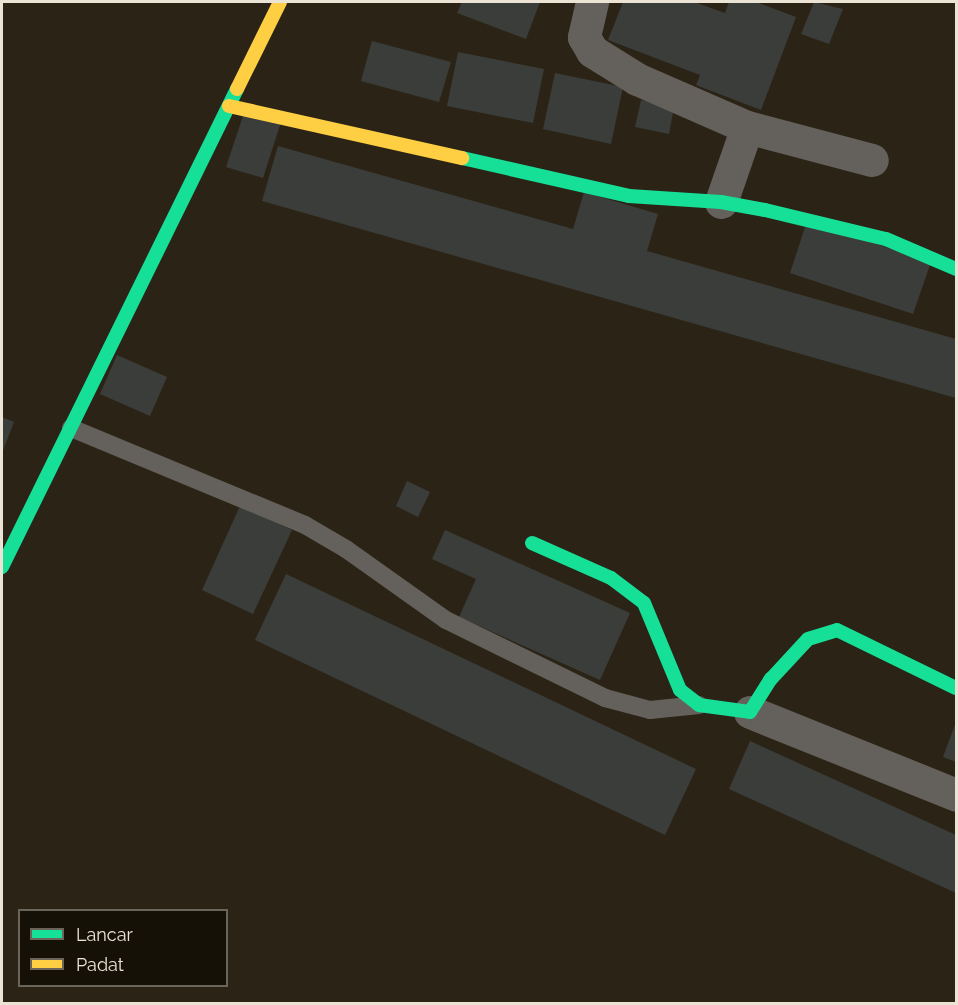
<!DOCTYPE html>
<html>
<head>
<meta charset="utf-8">
<style>
  body { margin:0 }
  #map { position:relative; width:958px; height:1005px; overflow:hidden; background:#2b2416; font-family:Raleway,sans-serif }
  div>[style] { position:absolute }
  [style*='--x'] { left:calc(var(--x)*1px); top:calc(var(--y)*1px); width:calc(var(--w)*1px); rotate:calc(var(--a)*1deg) }
  .building>* { inset:0; background:#3b3d3a }
  .lane>* { height:18px; margin:-9px; padding:0 9px; transform-origin:9px; border-radius:9px; background:#64605b }
  .street>* { height:33px; margin:-16.5px; padding:0 16.5px; transform-origin:16.5px; border-radius:16.5px; background:#64605b }
  .fast>* { height:14px; margin:-7px; padding:0 7px; transform-origin:7px; border-radius:7px; background:#16e098 }
  .slow>* { height:14px; margin:-7px; padding:0 7px; transform-origin:7px; border-radius:7px; background:#ffcf43 }
  span { translate:-50% -50%; white-space:nowrap; text-align:center; line-height:1.15; -webkit-text-stroke:6px #161107; paint-order:stroke }
  .frame { position:absolute; inset:0; border:3px solid #ebe3d4; pointer-events:none }
  .legend { position:absolute; left:18px; top:909px; width:210px; height:78px; box-sizing:border-box; background:#161107; border:2px solid #6b6559; margin:0; padding:8px 10px; list-style:none; font-size:18px; color:#ebe3d4 }
  .legend li { display:flex; align-items:center; gap:12px; height:30px }
  .legend b { width:30px; border:2px solid #6b6559 }
</style>
</head>
<body>
<div id="map">
  <div class="building">
    <i style="clip-path:polygon(462px 2px,540px 2px,526px 39px,457px 13px)"></i>
    <i style="clip-path:polygon(623px 2px,694px 2px,725px 13px,729px 2px,756px 2px,796px 17px,761px 110px,696px 85px,700px 75px,608px 40px)"></i>
    <i style="clip-path:polygon(814px 2px,843px 9px,829px 44px,801px 34px)"></i>
    <i style="clip-path:polygon(372px 41px,451px 62px,439px 102px,361px 81px)"></i>
    <i style="clip-path:polygon(458px 52px,544px 69px,533px 123px,447px 106px)"></i>
    <i style="clip-path:polygon(555px 73px,623px 87px,611px 144px,543px 129px)"></i>
    <i style="clip-path:polygon(641px 100px,674px 107px,669px 134px,635px 127px)"></i>
    <i style="clip-path:polygon(245px 110px,281px 122px,263px 178px,226px 167px)"></i>
    <i style="clip-path:polygon(278px 146px,573px 229px,584px 192px,658px 214px,647px 251px,956px 339px,956px 398px,262px 201px)"></i>
    <i style="clip-path:polygon(807px 221px,931px 262px,913px 314px,790px 273px)"></i>
    <i style="clip-path:polygon(117px 355px,167px 377px,150px 416px,100px 394px)"></i>
    <i style="clip-path:polygon(2px 417px,14px 422px,2px 453px)"></i>
    <i style="clip-path:polygon(407px 481px,430px 492px,418px 517px,396px 506px)"></i>
    <i style="clip-path:polygon(240px 506px,292px 530px,253px 614px,202px 590px)"></i>
    <i style="clip-path:polygon(445px 530px,630px 613px,600px 680px,459px 617px,476px 579px,432px 559px)"></i>
    <i style="clip-path:polygon(286px 574px,696px 769px,665px 835px,255px 640px)"></i>
    <i style="clip-path:polygon(956px 722px,956px 762px,943px 757px)"></i>
    <i style="clip-path:polygon(750px 741px,956px 835px,956px 893px,729px 789px)"></i>
  </div>
  <div class="lane">
    <i style="--x:71;--y:428;--w:253;--a:22.5"></i>
    <i style="--x:305;--y:525;--w:48;--a:30.3"></i>
    <i style="--x:346;--y:549;--w:123;--a:35.4"></i>
    <i style="--x:446;--y:620;--w:177;--a:26.1"></i>
    <i style="--x:605;--y:698;--w:47;--a:14.9"></i>
    <i style="--x:650;--y:710;--w:49;--a:-5.8"></i>
  </div>
  <div class="street">
    <i style="--x:592;--y:2;--w:36;--a:103"></i>
    <i style="--x:584;--y:37;--w:16;--a:60"></i>
    <i style="--x:592;--y:51;--w:53;--a:31.9"></i>
    <i style="--x:637;--y:79;--w:120;--a:23.6"></i>
    <i style="--x:747;--y:127;--w:129;--a:14.8"></i>
    <i style="--x:721;--y:202;--w:79;--a:-70.9"></i>
    <i style="--x:750;--y:712;--w:222;--a:21.9"></i>
  </div>
  <div class="fast">
    <i style="--x:462;--y:158;--w:171;--a:12.8"></i>
    <i style="--x:629;--y:196;--w:92;--a:3.7"></i>
    <i style="--x:721;--y:202;--w:45;--a:10.3"></i>
    <i style="--x:765;--y:210;--w:124;--a:13.5"></i>
    <i style="--x:886;--y:239;--w:76;--a:23.2"></i>
    <i style="--x:532;--y:543;--w:86;--a:23.9"></i>
    <i style="--x:611;--y:578;--w:41;--a:37.1"></i>
    <i style="--x:644;--y:603;--w:94;--a:67.5"></i>
    <i style="--x:680;--y:690;--w:24;--a:38"></i>
    <i style="--x:699;--y:705;--w:51;--a:7.8"></i>
    <i style="--x:750;--y:712;--w:39;--a:-58"></i>
    <i style="--x:771;--y:679;--w:54;--a:-47.2"></i>
    <i style="--x:808;--y:639;--w:30;--a:-17"></i>
    <i style="--x:837;--y:630;--w:132;--a:26"></i>
    <i style="--x:2;--y:567;--w:533;--a:-63.82"></i>
  </div>
  <div class="slow">
    <i style="--x:237;--y:89;--w:97;--a:-63.7"></i>
    <i style="--x:229;--y:106;--w:239;--a:12.6"></i>
  </div>
  <div class="frame"></div>
  <ul class="legend">
  <li><b style="height:8px;background:#16e098"></b>Lancar</li>
  <li><b style="height:8px;background:#ffcf43"></b>Padat</li>
  </ul>
</div>
</body>
</html>
